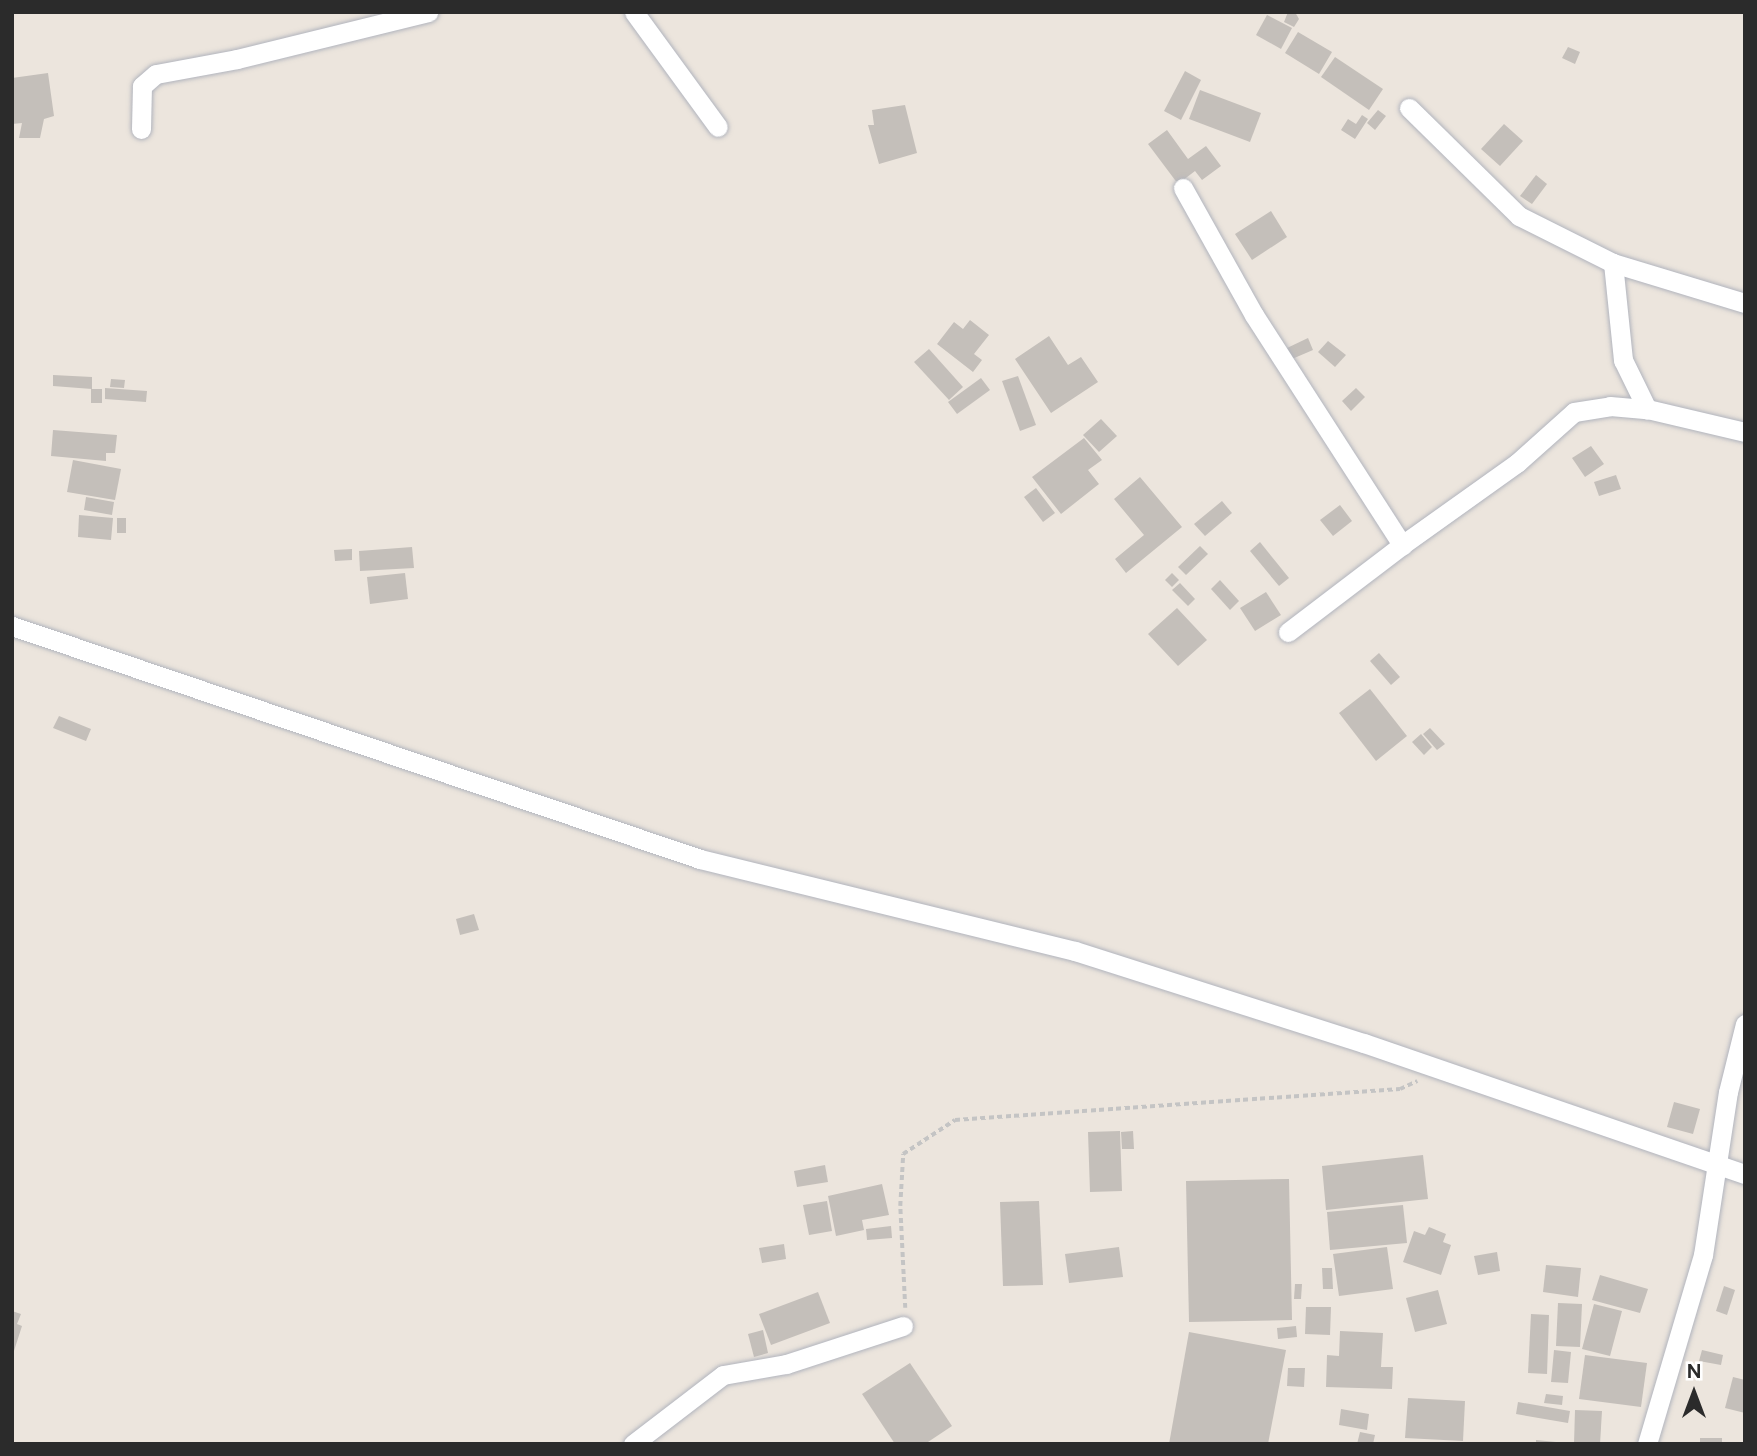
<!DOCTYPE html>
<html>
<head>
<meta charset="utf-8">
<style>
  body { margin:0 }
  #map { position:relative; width:1757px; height:1456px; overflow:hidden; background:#ece5dd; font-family:Figtree,sans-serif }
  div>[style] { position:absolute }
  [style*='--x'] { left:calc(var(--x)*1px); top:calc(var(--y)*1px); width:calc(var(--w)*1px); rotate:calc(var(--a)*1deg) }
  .building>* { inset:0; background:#c4bfba }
  .path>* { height:3.5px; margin-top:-1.75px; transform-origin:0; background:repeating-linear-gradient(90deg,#c4c4c4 0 5px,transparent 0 8.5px) }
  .roads { filter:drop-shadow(0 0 2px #b1b4bd) drop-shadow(0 0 2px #b1b4bd) }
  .minor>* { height:19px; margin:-9.5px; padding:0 9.5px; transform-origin:9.5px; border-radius:9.5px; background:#fff }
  span { translate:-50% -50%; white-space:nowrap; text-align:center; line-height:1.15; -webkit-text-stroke:6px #fff; paint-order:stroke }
  .frame { position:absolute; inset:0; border:14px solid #2b2b2b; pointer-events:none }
  .north { position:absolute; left:1659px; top:1358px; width:70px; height:70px; -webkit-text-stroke:5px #fff; paint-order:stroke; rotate:0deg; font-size:19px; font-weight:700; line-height:28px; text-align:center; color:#2b2b2b }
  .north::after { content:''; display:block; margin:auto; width:24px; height:32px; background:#2b2b2b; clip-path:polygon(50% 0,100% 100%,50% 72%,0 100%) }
</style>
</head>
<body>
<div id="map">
  <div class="building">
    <i style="clip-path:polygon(1288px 12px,1295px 12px,1299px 19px,1294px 27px,1284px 22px)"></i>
    <i style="clip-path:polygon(1267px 15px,1292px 28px,1281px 49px,1256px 35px)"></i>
    <i style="clip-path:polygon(1298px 32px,1332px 52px,1319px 74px,1285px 53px)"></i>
    <i style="clip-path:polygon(1568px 47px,1580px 52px,1575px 64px,1562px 58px)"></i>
    <i style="clip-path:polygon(1335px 57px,1383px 89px,1369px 110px,1321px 77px)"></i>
    <i style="clip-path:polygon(1185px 71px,1201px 80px,1181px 120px,1164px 111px)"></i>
    <i style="clip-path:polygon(48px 73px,54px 116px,44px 119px,40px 138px,19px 138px,22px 123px,12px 124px,12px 78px)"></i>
    <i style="clip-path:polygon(1200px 90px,1261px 113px,1250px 142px,1189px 119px)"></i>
    <i style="clip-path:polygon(905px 105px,917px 153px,879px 164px,868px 125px,874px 125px,872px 110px)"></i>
    <i style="clip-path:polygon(1378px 110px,1386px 116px,1375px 130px,1367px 123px)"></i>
    <i style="clip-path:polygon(1362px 115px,1368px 119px,1355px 139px,1341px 130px,1348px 119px,1356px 124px)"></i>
    <i style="clip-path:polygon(1504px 124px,1523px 141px,1500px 166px,1481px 149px)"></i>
    <i style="clip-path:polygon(1167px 130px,1188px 159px,1206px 146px,1221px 166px,1202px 180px,1195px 171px,1178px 184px,1148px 144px)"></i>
    <i style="clip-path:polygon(1536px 175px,1547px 184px,1532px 204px,1520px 196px)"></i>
    <i style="clip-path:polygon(1271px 211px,1287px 237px,1252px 260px,1235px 234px)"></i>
    <i style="clip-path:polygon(970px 320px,989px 335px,974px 354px,982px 360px,973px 372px,937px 344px,954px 322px,963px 329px)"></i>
    <i style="clip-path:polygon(1049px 336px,1068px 365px,1081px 357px,1098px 382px,1051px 413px,1015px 359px)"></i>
    <i style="clip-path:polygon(1308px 338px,1313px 350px,1292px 359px,1287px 348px)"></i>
    <i style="clip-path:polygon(1328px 341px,1346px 355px,1335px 367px,1318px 352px)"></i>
    <i style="clip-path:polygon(929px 349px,963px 387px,949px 400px,914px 362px)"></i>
    <i style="clip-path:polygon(53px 375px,92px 377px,92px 389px,53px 386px)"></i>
    <i style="clip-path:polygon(1018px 376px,1036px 425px,1020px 431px,1002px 381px)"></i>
    <i style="clip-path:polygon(981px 378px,990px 390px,957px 414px,948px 402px)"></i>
    <i style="clip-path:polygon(111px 379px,125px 380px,124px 388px,110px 387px)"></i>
    <i style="clip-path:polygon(105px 388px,147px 391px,146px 402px,105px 399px)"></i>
    <i style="clip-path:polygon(1356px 388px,1365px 397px,1351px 411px,1342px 401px)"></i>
    <i style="clip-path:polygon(91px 389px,102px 389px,102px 403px,91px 403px)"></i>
    <i style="clip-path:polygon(1101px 419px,1117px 436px,1099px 452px,1083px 435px)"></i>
    <i style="clip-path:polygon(53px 430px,117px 435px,115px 453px,106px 453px,106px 461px,51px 456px)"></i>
    <i style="clip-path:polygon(1084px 438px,1102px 460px,1088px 470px,1099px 484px,1061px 514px,1032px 477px)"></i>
    <i style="clip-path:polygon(1591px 446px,1604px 464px,1585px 477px,1572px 458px)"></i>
    <i style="clip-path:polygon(73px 460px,121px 469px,115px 500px,67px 492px)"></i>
    <i style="clip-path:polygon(1616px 475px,1621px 489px,1599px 496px,1594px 482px)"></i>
    <i style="clip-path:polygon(1140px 477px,1182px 527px,1126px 573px,1115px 559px,1144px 535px,1114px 499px)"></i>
    <i style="clip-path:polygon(1036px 488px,1055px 513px,1043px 522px,1024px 497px)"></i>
    <i style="clip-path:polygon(86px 497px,114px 502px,112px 515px,84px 510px)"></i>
    <i style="clip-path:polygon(1222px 501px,1232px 513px,1205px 536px,1194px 524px)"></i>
    <i style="clip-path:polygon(1340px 505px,1352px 521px,1333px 536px,1320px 520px)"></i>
    <i style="clip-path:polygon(79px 515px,113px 518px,111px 540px,78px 537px)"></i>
    <i style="clip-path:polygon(117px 518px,126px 518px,126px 533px,117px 533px)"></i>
    <i style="clip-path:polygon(1260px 542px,1289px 578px,1279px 586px,1250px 551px)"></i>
    <i style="clip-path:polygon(1200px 546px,1208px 554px,1186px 575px,1178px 567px)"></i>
    <i style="clip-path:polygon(412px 547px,414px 568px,360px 571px,359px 551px)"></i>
    <i style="clip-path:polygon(352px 549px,352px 560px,335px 561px,334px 550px)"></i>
    <i style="clip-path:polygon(405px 573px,408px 599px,370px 604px,367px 577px)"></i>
    <i style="clip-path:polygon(1172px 573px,1179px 580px,1172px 587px,1165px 580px)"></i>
    <i style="clip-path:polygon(1220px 580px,1239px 601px,1230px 610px,1211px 589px)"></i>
    <i style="clip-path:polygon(1180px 583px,1195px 599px,1188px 606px,1172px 590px)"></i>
    <i style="clip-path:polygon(1266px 592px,1281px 615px,1255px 631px,1240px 608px)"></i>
    <i style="clip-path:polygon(1177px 608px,1207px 640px,1178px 666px,1148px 634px)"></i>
    <i style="clip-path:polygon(1379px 653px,1400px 677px,1391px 685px,1370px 661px)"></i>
    <i style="clip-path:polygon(1370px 689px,1407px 736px,1376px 761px,1339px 713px)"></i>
    <i style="clip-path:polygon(59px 716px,91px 729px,86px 741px,53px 728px)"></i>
    <i style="clip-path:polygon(1430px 728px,1445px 744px,1437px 750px,1423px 734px)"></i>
    <i style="clip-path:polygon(1421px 734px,1432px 747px,1424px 755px,1412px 742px)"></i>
    <i style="clip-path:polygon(474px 914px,479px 930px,460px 935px,456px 919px)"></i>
    <i style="clip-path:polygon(1674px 1102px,1700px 1109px,1693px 1134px,1667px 1127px)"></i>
    <i style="clip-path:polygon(1133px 1131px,1134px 1149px,1122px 1149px,1121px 1132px)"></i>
    <i style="clip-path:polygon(1088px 1132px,1120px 1131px,1122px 1191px,1090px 1192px)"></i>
    <i style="clip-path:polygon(1423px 1155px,1428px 1199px,1326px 1210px,1322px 1166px)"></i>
    <i style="clip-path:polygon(825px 1165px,828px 1182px,797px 1187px,794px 1171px)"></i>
    <i style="clip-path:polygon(1289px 1179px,1292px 1320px,1189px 1322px,1186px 1181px)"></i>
    <i style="clip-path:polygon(882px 1184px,889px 1215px,862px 1220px,864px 1230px,836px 1236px,828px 1196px)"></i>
    <i style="clip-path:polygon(827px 1201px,832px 1231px,809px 1235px,803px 1205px)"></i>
    <i style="clip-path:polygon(1039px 1201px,1043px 1285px,1003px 1286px,1000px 1202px)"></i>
    <i style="clip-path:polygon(1403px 1205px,1407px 1243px,1330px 1250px,1327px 1212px)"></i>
    <i style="clip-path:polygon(891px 1226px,892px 1238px,867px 1240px,866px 1229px)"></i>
    <i style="clip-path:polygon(1429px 1227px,1446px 1234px,1443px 1242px,1451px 1245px,1441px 1275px,1403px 1262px,1414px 1231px,1425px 1235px)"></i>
    <i style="clip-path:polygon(784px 1244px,786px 1259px,762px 1263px,759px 1248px)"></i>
    <i style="clip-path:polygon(1119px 1247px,1123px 1277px,1069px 1283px,1065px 1254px)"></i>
    <i style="clip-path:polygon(1387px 1247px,1393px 1289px,1339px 1296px,1333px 1254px)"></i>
    <i style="clip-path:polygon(1497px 1252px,1500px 1271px,1478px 1275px,1474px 1256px)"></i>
    <i style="clip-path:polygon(1546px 1265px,1581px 1268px,1578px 1297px,1543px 1292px)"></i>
    <i style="clip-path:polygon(1322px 1268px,1332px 1268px,1333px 1289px,1323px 1289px)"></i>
    <i style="clip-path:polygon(1600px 1275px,1648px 1289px,1640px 1313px,1592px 1300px)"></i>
    <i style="clip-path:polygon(1295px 1284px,1302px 1284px,1301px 1299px,1294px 1299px)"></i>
    <i style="clip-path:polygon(1724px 1286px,1735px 1290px,1727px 1315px,1716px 1311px)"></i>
    <i style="clip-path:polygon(1438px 1290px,1447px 1324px,1415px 1332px,1406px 1298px)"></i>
    <i style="clip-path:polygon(818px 1292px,830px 1323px,771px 1345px,759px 1314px)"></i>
    <i style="clip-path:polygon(1558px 1303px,1582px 1304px,1580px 1347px,1556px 1346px)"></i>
    <i style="clip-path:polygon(1594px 1304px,1622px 1311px,1610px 1356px,1582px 1349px)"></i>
    <i style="clip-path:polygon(1306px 1307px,1331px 1307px,1330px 1335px,1305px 1334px)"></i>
    <i style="clip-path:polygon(12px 1311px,21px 1314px,17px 1324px,22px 1326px,13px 1354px)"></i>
    <i style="clip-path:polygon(1531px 1314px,1549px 1315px,1547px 1374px,1528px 1373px)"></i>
    <i style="clip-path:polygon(1296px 1326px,1297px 1337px,1278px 1339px,1277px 1328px)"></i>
    <i style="clip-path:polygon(763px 1330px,768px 1353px,754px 1357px,748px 1334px)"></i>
    <i style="clip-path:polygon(1340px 1331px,1383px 1333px,1381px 1367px,1393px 1367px,1392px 1389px,1326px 1387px,1327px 1355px,1339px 1356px)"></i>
    <i style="clip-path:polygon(1189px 1332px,1286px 1350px,1268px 1444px,1169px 1444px)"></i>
    <i style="clip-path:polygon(1554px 1350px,1571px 1352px,1568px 1383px,1551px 1382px)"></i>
    <i style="clip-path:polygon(1702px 1350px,1723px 1355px,1721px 1365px,1699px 1361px)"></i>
    <i style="clip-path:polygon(1585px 1355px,1647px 1363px,1641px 1407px,1579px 1399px)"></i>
    <i style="clip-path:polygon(910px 1363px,952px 1426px,925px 1444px,895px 1444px,862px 1394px)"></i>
    <i style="clip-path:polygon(1288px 1368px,1305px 1368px,1304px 1387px,1287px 1386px)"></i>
    <i style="clip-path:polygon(1733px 1377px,1745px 1380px,1745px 1413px,1725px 1408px)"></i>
    <i style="clip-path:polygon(1546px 1394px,1563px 1396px,1562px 1405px,1544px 1403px)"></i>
    <i style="clip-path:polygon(1408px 1398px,1465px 1401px,1463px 1441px,1405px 1438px)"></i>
    <i style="clip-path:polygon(1518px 1402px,1570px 1411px,1568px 1423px,1516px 1414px)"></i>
    <i style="clip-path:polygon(1341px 1409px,1369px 1414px,1367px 1430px,1339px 1425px)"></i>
    <i style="clip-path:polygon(1575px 1410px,1602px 1411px,1600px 1444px,1574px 1444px)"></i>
    <i style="clip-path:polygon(1360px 1432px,1375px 1435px,1373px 1444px,1357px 1444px)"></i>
    <i style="clip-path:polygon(1700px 1438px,1722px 1438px,1722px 1444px,1700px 1444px)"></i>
    <i style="clip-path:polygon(1536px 1440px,1556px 1442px,1555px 1444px,1536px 1444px)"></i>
  </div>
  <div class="path">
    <i style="--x:905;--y:1308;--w:102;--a:-92.8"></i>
    <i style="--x:900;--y:1206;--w:52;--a:-86.7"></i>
    <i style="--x:903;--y:1154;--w:62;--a:-33.2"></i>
    <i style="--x:955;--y:1120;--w:446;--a:-4"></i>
    <i style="--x:1400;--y:1089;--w:19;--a:-25"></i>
  </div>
  <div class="roads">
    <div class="minor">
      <i style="--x:634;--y:12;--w:142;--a:53.9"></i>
      <i style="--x:1409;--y:108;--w:154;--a:44.5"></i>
      <i style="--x:1519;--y:216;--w:105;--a:26.6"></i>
      <i style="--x:1613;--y:263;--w:98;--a:84.1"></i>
      <i style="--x:1623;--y:360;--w:55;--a:63.9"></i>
      <i style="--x:141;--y:129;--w:43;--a:-88.7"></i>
      <i style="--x:142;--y:86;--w:18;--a:-41"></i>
      <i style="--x:156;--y:74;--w:82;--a:-10.5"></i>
      <i style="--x:237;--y:59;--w:197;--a:-13.8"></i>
      <i style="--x:1183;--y:188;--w:145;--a:60.8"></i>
      <i style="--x:1254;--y:315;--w:274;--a:57.2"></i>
      <i style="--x:1402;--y:545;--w:141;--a:-35.5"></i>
      <i style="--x:1517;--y:463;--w:76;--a:-41.8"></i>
      <i style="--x:1574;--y:412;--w:36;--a:-9"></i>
      <i style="--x:1610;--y:406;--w:37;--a:5"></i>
      <i style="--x:1647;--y:409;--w:101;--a:13.2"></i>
      <i style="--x:1613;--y:263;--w:138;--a:16.9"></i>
      <i style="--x:12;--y:626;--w:726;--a:18.71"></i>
      <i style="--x:700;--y:859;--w:386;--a:13.8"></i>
      <i style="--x:1075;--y:951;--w:303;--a:17.7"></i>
      <i style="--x:1364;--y:1043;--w:403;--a:19"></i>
      <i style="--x:1288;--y:632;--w:143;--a:-37.3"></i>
      <i style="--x:633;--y:1444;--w:113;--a:-37.5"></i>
      <i style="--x:723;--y:1375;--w:64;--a:-9.9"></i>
      <i style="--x:786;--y:1364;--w:123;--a:-18"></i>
      <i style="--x:1647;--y:1444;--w:197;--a:-73.5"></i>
      <i style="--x:1703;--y:1255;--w:165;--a:-81.3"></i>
      <i style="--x:1728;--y:1092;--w:70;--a:-76"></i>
    </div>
  </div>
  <div class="frame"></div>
  <div class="north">N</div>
</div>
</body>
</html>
